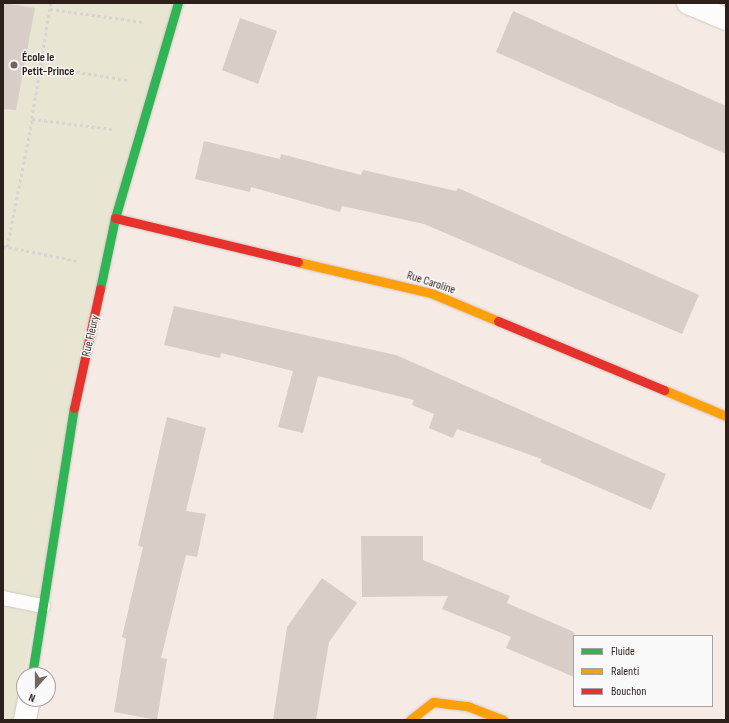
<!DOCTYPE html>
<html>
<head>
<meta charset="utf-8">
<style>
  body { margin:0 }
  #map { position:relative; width:729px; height:723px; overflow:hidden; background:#f6eae4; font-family:"Sofia Sans Condensed",sans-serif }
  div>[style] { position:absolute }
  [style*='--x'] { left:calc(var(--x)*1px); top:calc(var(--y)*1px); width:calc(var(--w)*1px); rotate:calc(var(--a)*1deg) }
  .green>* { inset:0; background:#e8e6d2 }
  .building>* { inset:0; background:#d8cdc7 }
  .path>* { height:2.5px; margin-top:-1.25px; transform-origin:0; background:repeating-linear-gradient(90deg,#d7d4d2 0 3px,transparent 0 6px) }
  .roads { filter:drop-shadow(0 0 1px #d3c7c1) drop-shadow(0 0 1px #d3c7c1) }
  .lane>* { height:14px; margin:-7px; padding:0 7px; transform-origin:7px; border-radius:7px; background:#fefcfb }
  .street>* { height:22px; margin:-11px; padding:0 11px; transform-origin:11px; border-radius:11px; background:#fefcfb }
  .fast>* { height:9px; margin:-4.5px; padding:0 4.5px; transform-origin:4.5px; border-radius:4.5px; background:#30b455 }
  .slow>* { height:9px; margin:-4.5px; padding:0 4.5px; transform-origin:4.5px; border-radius:4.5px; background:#ff9f0a }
  .jam>* { height:9px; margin:-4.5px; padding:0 4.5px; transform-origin:4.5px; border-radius:4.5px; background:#e5322d }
  .dots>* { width:11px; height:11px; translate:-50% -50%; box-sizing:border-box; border:2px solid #f9f9f9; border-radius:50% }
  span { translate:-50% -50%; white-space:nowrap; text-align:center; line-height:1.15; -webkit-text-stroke:3px #f9f9f9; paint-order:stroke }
  .poi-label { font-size:12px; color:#2d1f19; font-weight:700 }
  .left { translate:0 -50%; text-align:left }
  .street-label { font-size:12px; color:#2d1f19 }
  .frame { position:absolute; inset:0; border:4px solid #2d1f19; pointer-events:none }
  .legend { position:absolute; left:573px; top:635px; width:140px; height:72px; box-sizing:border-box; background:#f9f9f9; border:1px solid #a7a29f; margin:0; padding:5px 7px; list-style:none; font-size:12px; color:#2d1f19 }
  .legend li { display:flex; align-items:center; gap:8px; height:20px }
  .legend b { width:20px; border:1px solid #a7a29f }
  .north { position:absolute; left:16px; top:667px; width:40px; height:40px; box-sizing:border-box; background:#f9f9f9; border:1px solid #a7a29f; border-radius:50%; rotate:201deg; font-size:11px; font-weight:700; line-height:16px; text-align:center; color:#2d1f19 }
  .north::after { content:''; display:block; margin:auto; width:14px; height:18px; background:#736660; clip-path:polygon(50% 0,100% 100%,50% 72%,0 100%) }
</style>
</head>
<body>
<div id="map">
  <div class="green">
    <i style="clip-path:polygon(3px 3px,178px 3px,115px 218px,24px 675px,25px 720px,3px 720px)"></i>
  </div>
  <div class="building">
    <i style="clip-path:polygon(3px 3px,35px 8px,16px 110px,3px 109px)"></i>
    <i style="clip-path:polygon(513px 11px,726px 106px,726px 154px,496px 52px)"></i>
    <i style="clip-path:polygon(240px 18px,277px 31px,258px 84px,222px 70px)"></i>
    <i style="clip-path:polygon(204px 141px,280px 159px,281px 154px,361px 175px,363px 170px,456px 191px,458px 188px,699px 295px,682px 334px,424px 224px,342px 206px,340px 212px,251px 187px,250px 192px,195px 179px)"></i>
    <i style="clip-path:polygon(174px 306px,396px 355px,666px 474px,651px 510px,540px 462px,542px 459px,457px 429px,453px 438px,429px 428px,434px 414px,412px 405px,414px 400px,318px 376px,303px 433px,278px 427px,293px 371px,221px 353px,220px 358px,164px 345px)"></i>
    <i style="clip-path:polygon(167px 417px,206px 428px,186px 511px,206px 514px,197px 557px,186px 555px,161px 658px,167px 659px,157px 720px,114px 712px,126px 639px,122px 637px,143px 547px,138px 546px)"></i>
    <i style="clip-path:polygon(361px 536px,423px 536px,423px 560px,510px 596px,507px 603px,574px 632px,574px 677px,506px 648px,511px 637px,442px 609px,448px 596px,362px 597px)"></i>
    <i style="clip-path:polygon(322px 578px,357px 603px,329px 642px,316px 720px,273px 720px,287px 627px)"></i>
  </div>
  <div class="path">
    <i style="--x:51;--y:3;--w:118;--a:99.3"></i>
    <i style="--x:32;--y:119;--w:81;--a:7.1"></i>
    <i style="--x:50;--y:9;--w:94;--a:8"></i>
    <i style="--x:41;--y:66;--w:88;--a:9.1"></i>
    <i style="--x:3;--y:246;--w:76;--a:11.3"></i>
    <i style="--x:7;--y:247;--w:130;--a:-78.9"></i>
  </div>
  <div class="roads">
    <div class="lane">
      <i style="--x:3;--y:598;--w:41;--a:11.3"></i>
    </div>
    <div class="street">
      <i style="--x:688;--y:3;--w:41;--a:22.8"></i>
      <i style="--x:25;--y:720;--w:21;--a:-79"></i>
    </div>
    <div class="fast">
      <i style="--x:100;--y:289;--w:73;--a:-78.1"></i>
      <i style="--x:115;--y:218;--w:224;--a:-73.7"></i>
      <i style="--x:32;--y:675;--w:270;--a:-81.1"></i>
    </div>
    <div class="slow">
      <i style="--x:298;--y:262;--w:137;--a:13.1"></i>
      <i style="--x:431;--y:293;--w:73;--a:22.7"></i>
      <i style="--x:664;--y:390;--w:67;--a:22.8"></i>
      <i style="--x:410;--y:720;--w:29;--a:-38"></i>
      <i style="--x:433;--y:702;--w:34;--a:7"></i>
      <i style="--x:467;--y:706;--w:39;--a:21"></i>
    </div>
    <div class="jam">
      <i style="--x:115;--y:218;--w:188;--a:13.5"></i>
      <i style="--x:498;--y:321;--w:180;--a:22.6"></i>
      <i style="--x:74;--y:408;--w:122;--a:-77.7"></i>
    </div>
  </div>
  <div class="dots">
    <i style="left:14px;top:65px;background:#736660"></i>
  </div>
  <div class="poi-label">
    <span class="left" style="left:22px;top:65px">École le<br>Petit-Prince</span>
  </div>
  <div class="street-label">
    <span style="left:431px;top:283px;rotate:18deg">Rue Caroline</span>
    <span style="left:91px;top:336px;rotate:-77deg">Rue Fleury</span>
  </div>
  <div class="frame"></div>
  <ul class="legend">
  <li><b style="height:5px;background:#30b455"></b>Fluide</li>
  <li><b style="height:5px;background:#ff9f0a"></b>Ralenti</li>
  <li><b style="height:5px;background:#e5322d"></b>Bouchon</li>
  </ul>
  <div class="north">N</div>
</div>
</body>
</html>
